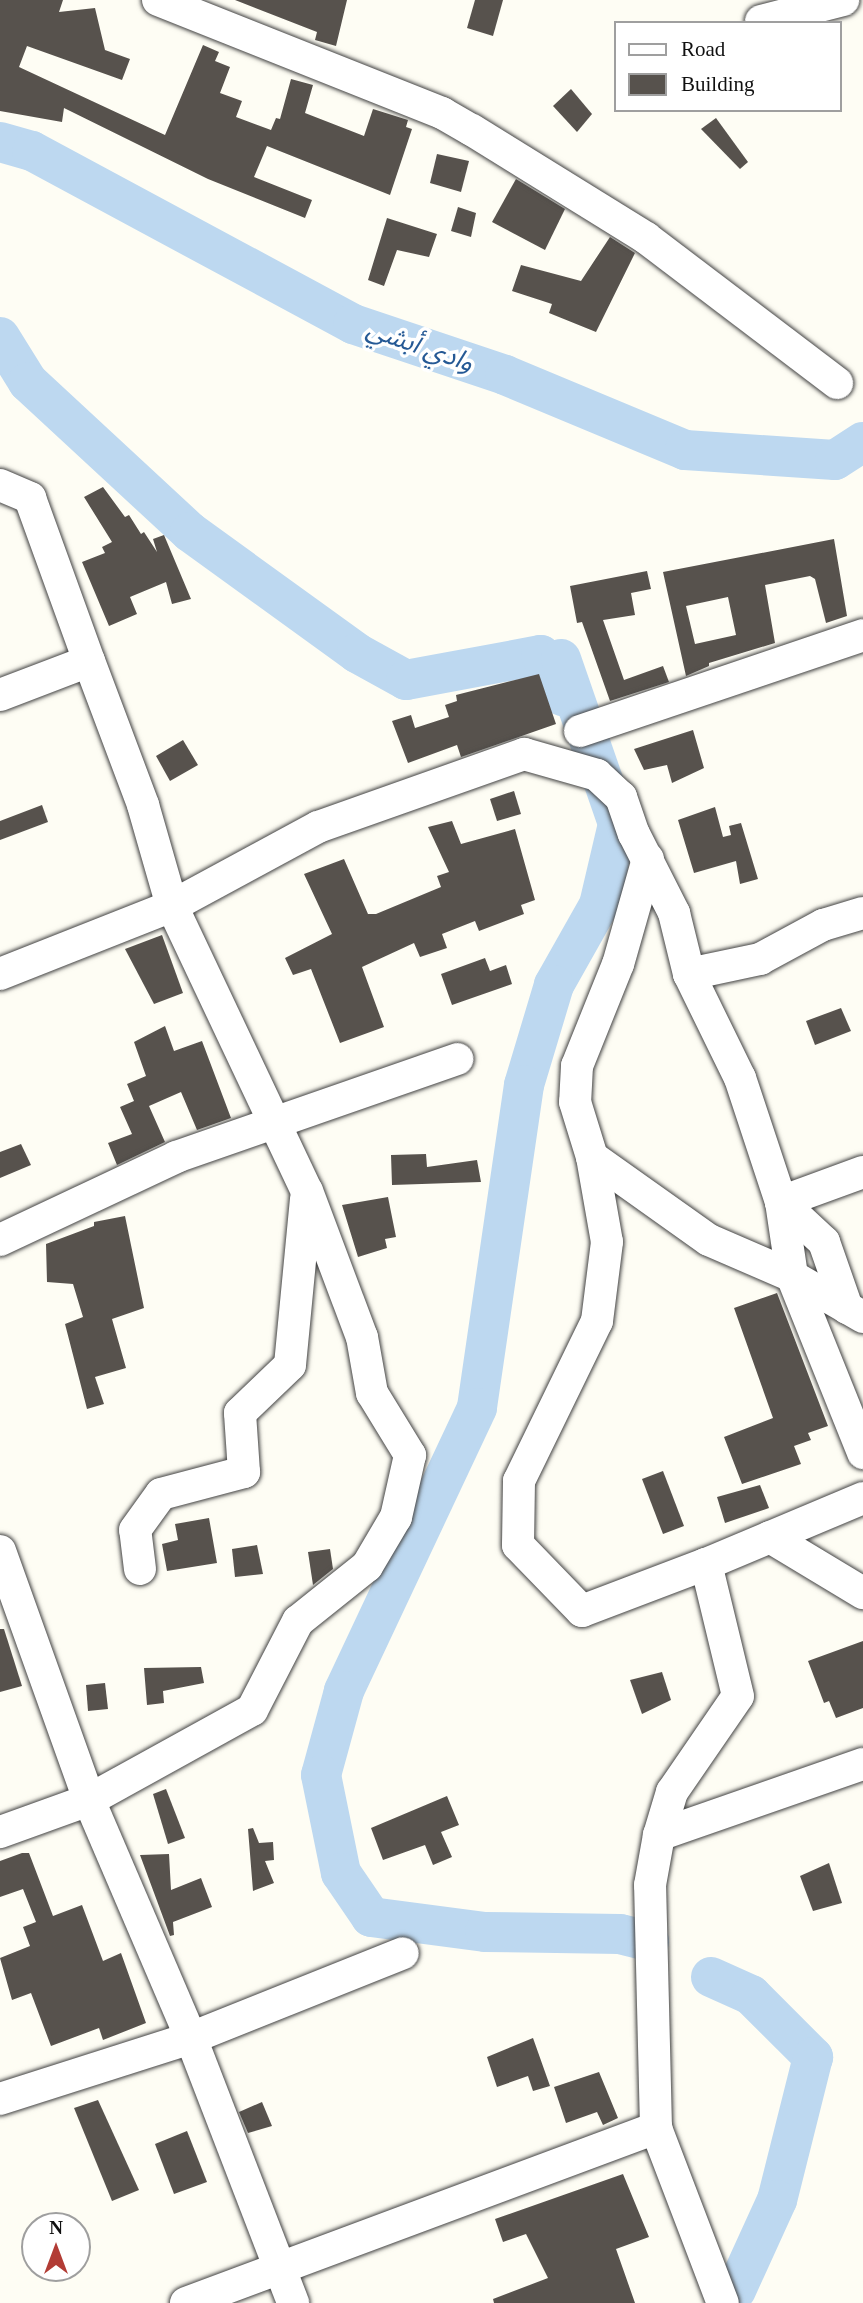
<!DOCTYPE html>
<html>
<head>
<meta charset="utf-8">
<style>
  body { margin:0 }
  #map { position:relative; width:863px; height:2303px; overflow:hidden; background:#fefdf4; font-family:"Times New Roman","Noto Sans Arabic",serif }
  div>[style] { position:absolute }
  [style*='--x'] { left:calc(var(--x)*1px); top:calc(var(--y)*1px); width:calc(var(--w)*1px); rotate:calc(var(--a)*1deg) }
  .river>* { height:40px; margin:-20px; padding:0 20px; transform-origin:20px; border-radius:20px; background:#bdd8f0 }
  .building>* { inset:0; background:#57524d }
  .roads { filter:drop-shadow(0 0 2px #434343) drop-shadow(0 0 2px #434343) }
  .minor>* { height:32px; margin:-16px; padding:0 16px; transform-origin:16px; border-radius:16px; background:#fff }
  span { translate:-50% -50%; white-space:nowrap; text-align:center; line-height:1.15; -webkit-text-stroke:7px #fff; paint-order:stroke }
  .water-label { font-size:26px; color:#255995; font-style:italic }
  .legend { position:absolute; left:614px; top:21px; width:228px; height:91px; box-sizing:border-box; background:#fff; border:2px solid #9f9f9f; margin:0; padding:9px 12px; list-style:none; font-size:21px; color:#101010 }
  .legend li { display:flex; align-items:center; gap:14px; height:35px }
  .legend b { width:35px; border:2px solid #9f9f9f }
  .north { position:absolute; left:21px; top:2212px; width:70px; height:70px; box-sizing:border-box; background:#fff; border:2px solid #9f9f9f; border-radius:50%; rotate:0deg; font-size:19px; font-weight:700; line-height:28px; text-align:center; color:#101010 }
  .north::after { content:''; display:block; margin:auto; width:24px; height:32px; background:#b23c35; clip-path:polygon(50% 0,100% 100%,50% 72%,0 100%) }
</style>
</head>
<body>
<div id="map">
  <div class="river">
    <i style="--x:0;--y:142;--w:33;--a:16"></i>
    <i style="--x:32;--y:151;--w:365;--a:28.3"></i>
    <i style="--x:353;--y:324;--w:160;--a:18.5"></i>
    <i style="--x:505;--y:375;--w:195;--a:22.6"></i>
    <i style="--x:685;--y:450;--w:150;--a:3.8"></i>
    <i style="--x:835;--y:460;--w:33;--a:-33"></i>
    <i style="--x:0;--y:337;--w:53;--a:58.1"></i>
    <i style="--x:28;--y:382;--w:221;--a:42.8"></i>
    <i style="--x:190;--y:532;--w:206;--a:35.9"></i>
    <i style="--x:357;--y:653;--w:56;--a:28.9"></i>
    <i style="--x:406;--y:680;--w:137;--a:-10.5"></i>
    <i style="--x:541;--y:655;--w:47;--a:61.8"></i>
    <i style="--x:561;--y:659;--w:175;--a:70.9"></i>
    <i style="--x:618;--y:824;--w:83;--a:103.2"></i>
    <i style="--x:599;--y:905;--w:92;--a:119.4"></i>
    <i style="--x:554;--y:985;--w:104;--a:106.7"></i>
    <i style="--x:524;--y:1085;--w:326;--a:98.3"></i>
    <i style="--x:477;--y:1408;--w:313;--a:115.2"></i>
    <i style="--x:344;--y:1691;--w:87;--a:105.3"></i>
    <i style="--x:321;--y:1775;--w:100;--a:78.5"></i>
    <i style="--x:341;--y:1873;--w:53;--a:55.7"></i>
    <i style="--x:371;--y:1917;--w:115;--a:7.5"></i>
    <i style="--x:485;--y:1932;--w:135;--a:0.8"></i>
    <i style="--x:620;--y:1934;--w:30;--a:14"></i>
    <i style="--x:711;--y:1977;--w:44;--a:24.2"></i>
    <i style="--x:751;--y:1995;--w:88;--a:45"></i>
    <i style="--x:813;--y:2057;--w:147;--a:104.1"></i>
    <i style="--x:777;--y:2200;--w:99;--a:114.5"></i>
  </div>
  <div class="building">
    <i style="clip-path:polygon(0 0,63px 0,59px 12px,95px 8px,105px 50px,130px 59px,122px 80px,27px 46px,19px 67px,165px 135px,203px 45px,219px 52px,215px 61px,230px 67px,220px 93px,242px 101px,236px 117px,271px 130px,276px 118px,280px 119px,291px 79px,313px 85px,305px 113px,364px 136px,373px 109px,408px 120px,406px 127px,412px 129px,390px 195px,267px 146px,254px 177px,312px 200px,305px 218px,208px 179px,64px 108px,62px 122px,0 111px)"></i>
    <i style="clip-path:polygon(235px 0,347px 0,336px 46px,315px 40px,317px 32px)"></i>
    <i style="clip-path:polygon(475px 0,503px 0,493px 36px,467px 28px)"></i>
    <i style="clip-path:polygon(571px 89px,592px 114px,577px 132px,553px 106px)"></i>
    <i style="clip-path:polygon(716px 118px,748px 162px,740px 169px,701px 129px)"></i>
    <i style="clip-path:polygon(437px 154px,469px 161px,461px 192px,430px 183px)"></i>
    <i style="clip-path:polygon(516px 179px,565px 209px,545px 250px,492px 222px)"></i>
    <i style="clip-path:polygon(458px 207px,476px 213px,471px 237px,451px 231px)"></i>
    <i style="clip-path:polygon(387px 218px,437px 234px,429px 257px,397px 250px,384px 286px,368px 280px)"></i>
    <i style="clip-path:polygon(610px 237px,635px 253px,596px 332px,549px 313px,552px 304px,512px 291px,521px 265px,581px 281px)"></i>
    <i style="clip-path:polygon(103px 487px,125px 517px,129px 515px,141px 534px,144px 532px,157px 552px,153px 539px,164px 535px,191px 599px,172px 604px,166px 582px,130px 597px,137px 614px,109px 626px,82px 562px,105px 553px,102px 547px,112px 542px,84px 497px)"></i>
    <i style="clip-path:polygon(evenodd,834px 539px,847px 616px,826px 623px,815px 579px,810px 576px,765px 585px,775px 643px,709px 663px,709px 666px,686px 676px,663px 572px,834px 539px,728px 597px,736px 635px,695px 644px,686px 606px,728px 597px)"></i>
    <i style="clip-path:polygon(647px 571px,651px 589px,631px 593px,635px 615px,603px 620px,624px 680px,663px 666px,669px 682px,610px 701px,582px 622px,577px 623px,570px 586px)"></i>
    <i style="clip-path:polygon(539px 674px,556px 724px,461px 757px,457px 745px,408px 763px,392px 721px,411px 715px,415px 728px,449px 717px,445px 705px,457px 701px,456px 695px)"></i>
    <i style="clip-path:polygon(693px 730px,704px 768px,672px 783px,667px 765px,644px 770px,634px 749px)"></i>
    <i style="clip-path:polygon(183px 740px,198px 765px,170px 781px,156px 756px)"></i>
    <i style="clip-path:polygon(514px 791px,521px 814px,497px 821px,490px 799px)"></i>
    <i style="clip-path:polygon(42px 805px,48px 822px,0 840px,0 821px)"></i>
    <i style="clip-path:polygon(715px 807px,723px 837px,731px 835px,729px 826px,741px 823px,758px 879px,740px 884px,736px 861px,694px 873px,678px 820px)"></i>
    <i style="clip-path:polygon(452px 821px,461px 844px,515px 829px,535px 900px,521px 905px,524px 914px,479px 931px,475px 921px,442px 934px,447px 948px,420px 957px,414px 943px,362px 967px,384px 1027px,340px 1043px,311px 969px,293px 975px,285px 958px,332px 934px,304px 874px,344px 859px,368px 914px,376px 914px,441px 887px,437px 876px,449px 872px,428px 827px)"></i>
    <i style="clip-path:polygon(162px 935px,183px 993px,154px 1004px,125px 949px)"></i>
    <i style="clip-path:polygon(485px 958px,490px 971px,506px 965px,512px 984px,452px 1005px,441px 974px)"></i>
    <i style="clip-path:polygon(841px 1008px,851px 1031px,815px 1045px,806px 1021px)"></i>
    <i style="clip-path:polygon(165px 1026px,174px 1051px,202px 1041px,231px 1118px,197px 1130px,181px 1092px,149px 1106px,165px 1142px,117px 1165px,108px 1143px,132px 1134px,120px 1107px,134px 1101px,127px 1084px,146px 1076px,134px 1042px)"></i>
    <i style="clip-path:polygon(21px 1144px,31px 1165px,0 1178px,0 1152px)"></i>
    <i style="clip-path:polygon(426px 1154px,427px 1167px,477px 1160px,481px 1182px,392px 1185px,391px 1155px)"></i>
    <i style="clip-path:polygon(388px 1197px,396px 1237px,385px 1239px,387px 1248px,358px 1257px,342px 1205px)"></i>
    <i style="clip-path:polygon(125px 1216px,144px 1308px,112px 1319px,126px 1368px,95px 1377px,104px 1404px,87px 1409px,65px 1324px,83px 1317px,73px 1284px,47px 1282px,46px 1244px,94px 1226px,94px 1222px)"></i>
    <i style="clip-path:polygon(777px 1293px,828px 1426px,808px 1433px,811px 1440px,794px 1446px,801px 1464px,742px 1484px,724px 1437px,773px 1418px,734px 1308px)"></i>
    <i style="clip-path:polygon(663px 1471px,684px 1526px,663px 1534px,642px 1479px)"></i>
    <i style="clip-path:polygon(760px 1485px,769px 1508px,725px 1523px,717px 1497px)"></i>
    <i style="clip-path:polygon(209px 1518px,217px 1563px,167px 1571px,162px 1544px,178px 1540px,175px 1524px)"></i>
    <i style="clip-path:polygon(257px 1545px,263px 1574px,235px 1577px,232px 1549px)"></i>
    <i style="clip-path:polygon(330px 1549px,333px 1569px,313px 1585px,308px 1552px)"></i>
    <i style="clip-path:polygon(0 1629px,4px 1629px,22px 1686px,0 1692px)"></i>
    <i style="clip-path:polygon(863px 1641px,863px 1708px,836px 1718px,829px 1701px,824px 1703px,808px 1661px)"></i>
    <i style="clip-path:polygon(201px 1667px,204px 1683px,163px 1691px,164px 1703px,147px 1705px,144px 1668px)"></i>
    <i style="clip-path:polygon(662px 1672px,671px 1700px,642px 1714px,630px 1680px)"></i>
    <i style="clip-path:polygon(105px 1683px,108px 1709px,88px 1711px,86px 1685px)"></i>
    <i style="clip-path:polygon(166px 1789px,185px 1838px,168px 1844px,153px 1794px)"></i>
    <i style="clip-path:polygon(447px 1796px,459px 1825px,441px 1832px,452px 1857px,433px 1865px,425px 1845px,383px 1860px,371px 1828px)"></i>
    <i style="clip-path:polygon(253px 1828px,259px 1843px,273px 1842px,274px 1860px,265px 1861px,274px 1883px,253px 1891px,248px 1829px)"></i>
    <i style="clip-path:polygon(22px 1853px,29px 1853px,53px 1916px,82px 1905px,103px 1961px,121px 1953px,146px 2023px,103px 2040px,99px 2028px,51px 2046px,31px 1993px,12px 2000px,0 1958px,30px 1946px,23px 1927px,36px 1922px,23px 1889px,0 1897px,0 1861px)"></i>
    <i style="clip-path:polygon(169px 1854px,171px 1890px,201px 1878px,212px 1907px,173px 1922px,174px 1935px,170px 1936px,140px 1855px)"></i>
    <i style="clip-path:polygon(829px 1863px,842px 1903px,813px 1911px,800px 1876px)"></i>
    <i style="clip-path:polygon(533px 2038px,550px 2086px,533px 2091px,528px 2076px,497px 2087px,487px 2057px)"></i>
    <i style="clip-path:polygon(599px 2072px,618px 2118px,603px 2125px,597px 2112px,566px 2123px,554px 2087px)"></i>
    <i style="clip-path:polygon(98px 2100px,139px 2190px,112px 2201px,74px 2108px)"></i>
    <i style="clip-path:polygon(262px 2102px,272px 2126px,248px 2133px,239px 2112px)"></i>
    <i style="clip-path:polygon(187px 2131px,207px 2182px,174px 2194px,155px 2144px)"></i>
    <i style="clip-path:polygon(623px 2174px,649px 2237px,616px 2249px,635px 2303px,494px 2303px,493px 2299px,548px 2278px,526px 2234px,503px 2242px,495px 2219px)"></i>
  </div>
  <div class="roads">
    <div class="minor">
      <i style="--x:158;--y:0;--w:306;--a:21.7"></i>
      <i style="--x:442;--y:113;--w:34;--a:30"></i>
      <i style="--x:472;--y:130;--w:205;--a:31.8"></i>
      <i style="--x:646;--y:238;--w:240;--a:37.2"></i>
      <i style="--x:761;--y:21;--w:85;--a:-14.4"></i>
      <i style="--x:0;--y:485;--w:33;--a:23"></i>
      <i style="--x:30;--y:498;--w:173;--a:70.1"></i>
      <i style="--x:0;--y:695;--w:95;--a:-20.9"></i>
      <i style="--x:89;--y:661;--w:154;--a:69.4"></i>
      <i style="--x:143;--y:805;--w:105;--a:74"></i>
      <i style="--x:172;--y:906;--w:315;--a:64.7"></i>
      <i style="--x:307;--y:1191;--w:156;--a:69.4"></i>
      <i style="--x:362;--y:1337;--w:57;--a:79.9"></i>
      <i style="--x:372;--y:1393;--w:73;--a:58.5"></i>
      <i style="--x:410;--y:1455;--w:64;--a:102.7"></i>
      <i style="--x:396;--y:1517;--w:57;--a:120.6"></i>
      <i style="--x:367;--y:1566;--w:88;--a:141.4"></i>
      <i style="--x:298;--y:1621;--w:100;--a:117.3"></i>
      <i style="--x:252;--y:1710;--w:186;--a:151.1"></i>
      <i style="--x:89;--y:1800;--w:95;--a:160.2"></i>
      <i style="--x:580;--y:731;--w:299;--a:-18.7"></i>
      <i style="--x:648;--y:859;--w:109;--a:105.9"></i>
      <i style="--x:618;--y:964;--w:110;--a:111.9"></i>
      <i style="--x:577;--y:1066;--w:36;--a:93"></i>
      <i style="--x:575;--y:1102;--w:58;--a:72.8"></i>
      <i style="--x:592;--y:1157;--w:143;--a:35.4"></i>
      <i style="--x:709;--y:1240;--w:90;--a:23.4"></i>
      <i style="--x:792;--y:1276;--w:191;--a:68.1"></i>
      <i style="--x:0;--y:974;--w:185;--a:-21.6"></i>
      <i style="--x:172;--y:906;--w:166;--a:-28.4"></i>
      <i style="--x:318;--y:827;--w:219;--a:-19.5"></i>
      <i style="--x:524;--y:754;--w:76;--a:16"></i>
      <i style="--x:597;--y:775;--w:33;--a:43"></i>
      <i style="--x:621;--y:797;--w:39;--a:71"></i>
      <i style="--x:634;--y:834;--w:89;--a:63.1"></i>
      <i style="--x:674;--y:913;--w:63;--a:76.2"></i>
      <i style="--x:689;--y:974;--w:73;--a:-11.9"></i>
      <i style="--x:760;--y:959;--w:72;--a:-28.4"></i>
      <i style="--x:823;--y:925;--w:42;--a:-16.7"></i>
      <i style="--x:689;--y:974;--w:116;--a:63.9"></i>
      <i style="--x:740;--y:1078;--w:131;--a:71.7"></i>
      <i style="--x:781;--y:1202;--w:75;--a:81.5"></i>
      <i style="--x:792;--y:1276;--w:82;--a:30"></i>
      <i style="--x:592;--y:1157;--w:86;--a:80"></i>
      <i style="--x:607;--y:1242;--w:80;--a:97.2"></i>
      <i style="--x:597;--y:1321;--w:178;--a:116"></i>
      <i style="--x:519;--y:1481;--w:64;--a:90.9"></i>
      <i style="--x:518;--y:1545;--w:92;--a:45.9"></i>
      <i style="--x:582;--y:1611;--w:133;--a:-20.8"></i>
      <i style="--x:0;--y:1240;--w:195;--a:-25.2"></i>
      <i style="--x:176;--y:1157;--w:298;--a:-19.2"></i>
      <i style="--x:847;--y:1308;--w:70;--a:-109.2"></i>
      <i style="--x:824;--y:1242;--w:59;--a:-137.1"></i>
      <i style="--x:781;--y:1202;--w:87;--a:-20.1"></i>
      <i style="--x:770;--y:1537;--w:109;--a:31.1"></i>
      <i style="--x:0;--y:1551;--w:264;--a:70.3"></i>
      <i style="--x:89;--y:1800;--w:259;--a:66.8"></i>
      <i style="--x:191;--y:2038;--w:284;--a:68.9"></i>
      <i style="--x:140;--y:1569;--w:39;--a:-97"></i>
      <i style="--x:135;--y:1530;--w:44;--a:-54.2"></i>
      <i style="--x:161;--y:1494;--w:86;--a:-14.8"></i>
      <i style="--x:244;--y:1472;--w:59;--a:-93.9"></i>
      <i style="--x:240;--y:1413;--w:69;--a:-43.8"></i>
      <i style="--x:290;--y:1365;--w:167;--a:-84.5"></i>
      <i style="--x:659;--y:1835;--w:216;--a:-19.2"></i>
      <i style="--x:0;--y:2099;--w:201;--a:-17.7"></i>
      <i style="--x:191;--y:2038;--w:228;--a:-21.8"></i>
      <i style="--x:656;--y:2128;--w:187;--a:69.1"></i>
      <i style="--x:186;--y:2303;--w:502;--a:-20.42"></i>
      <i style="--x:656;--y:2128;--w:243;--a:-91.4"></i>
      <i style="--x:650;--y:1885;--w:51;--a:-79.8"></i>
      <i style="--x:659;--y:1835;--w:45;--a:-73.2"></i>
      <i style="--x:672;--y:1792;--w:116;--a:-55.5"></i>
      <i style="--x:738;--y:1696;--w:136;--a:-103.6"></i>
      <i style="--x:706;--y:1564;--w:170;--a:-22.8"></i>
    </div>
  </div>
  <div class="water-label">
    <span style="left:420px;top:346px;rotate:19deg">وادي أبشي</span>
  </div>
  <ul class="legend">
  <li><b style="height:9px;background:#fff"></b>Road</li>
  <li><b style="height:19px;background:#57524d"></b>Building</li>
  </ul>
  <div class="north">N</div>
</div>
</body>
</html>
